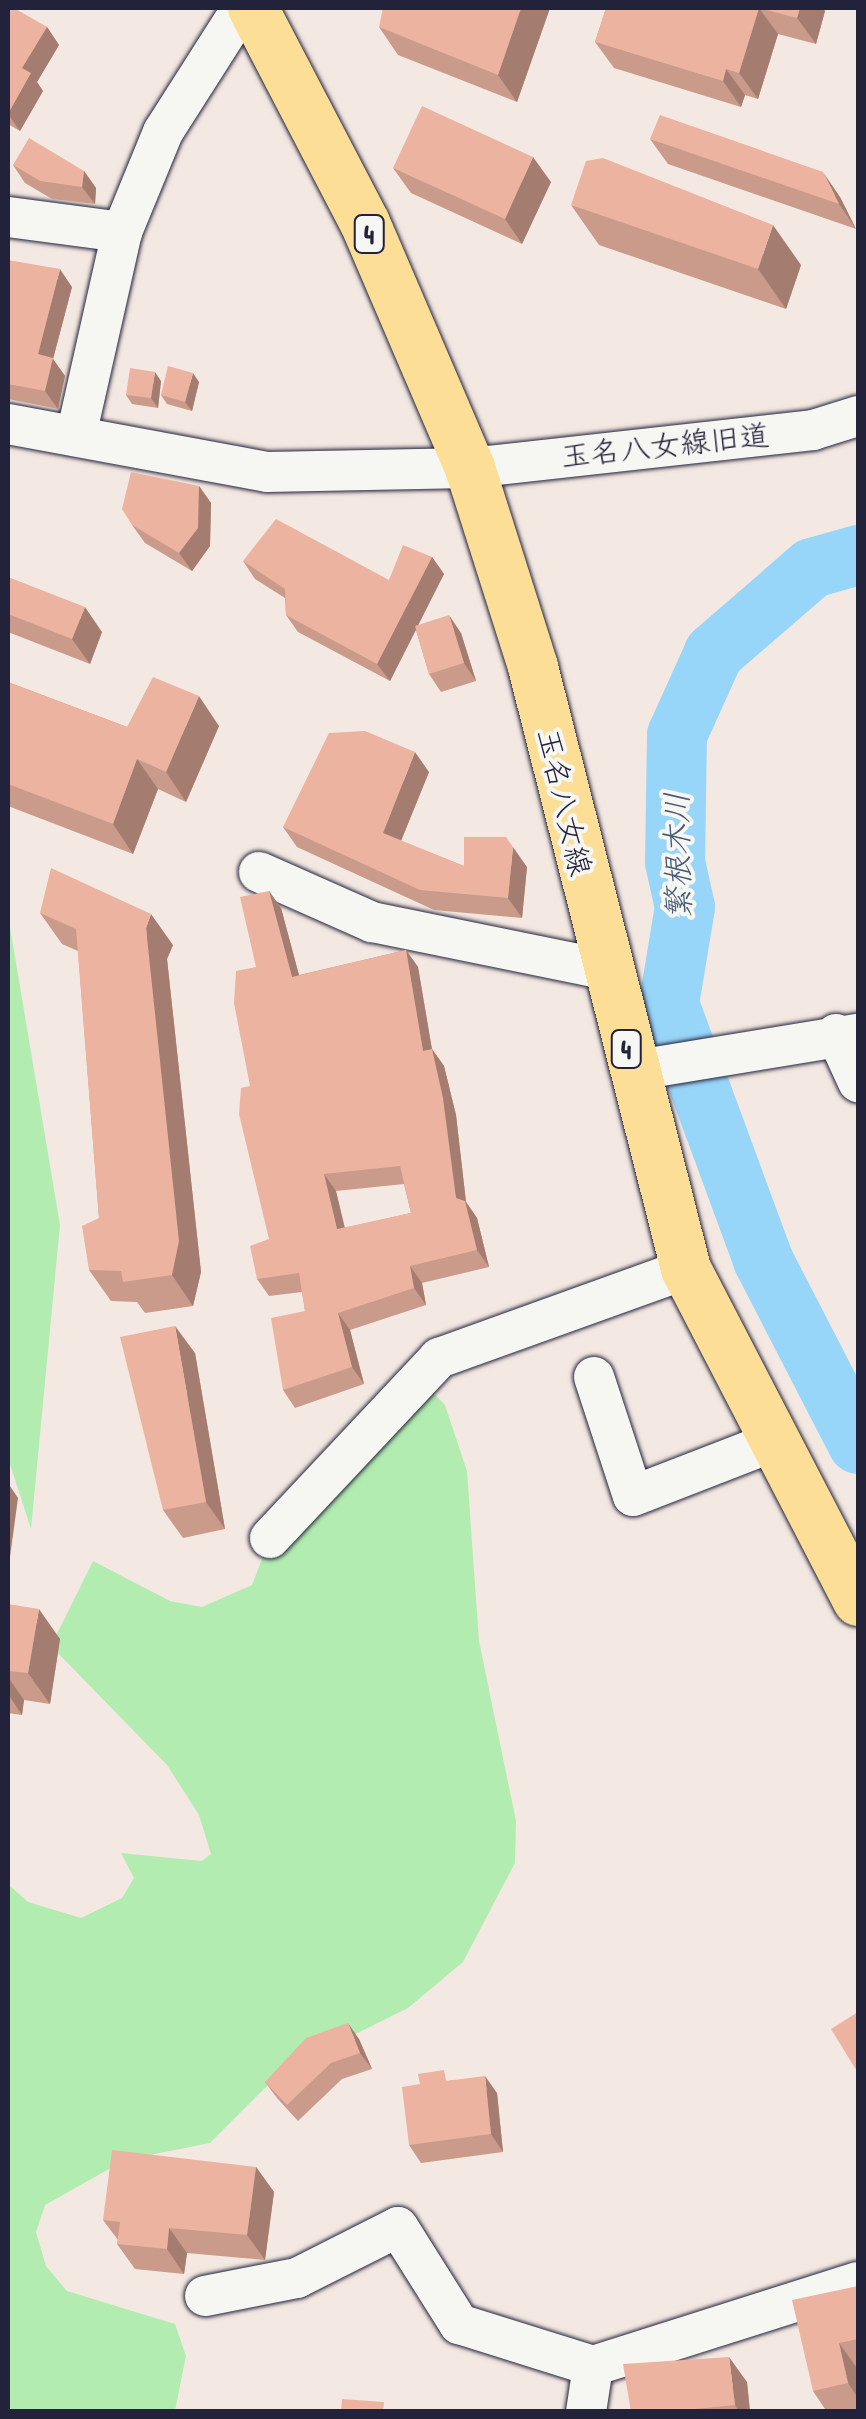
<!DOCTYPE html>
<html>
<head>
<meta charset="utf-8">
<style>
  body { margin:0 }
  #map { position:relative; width:866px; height:2419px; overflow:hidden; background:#f4e9e2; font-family:"Patrick Hand","Klee One",sans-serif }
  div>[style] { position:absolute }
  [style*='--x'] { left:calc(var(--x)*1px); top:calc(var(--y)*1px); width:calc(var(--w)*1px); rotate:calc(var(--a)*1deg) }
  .green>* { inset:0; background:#b3ecb0 }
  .river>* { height:60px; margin:-30px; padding:0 30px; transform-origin:30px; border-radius:30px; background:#98d6f9 }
  .roads { filter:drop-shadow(0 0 2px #22223b) drop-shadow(0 0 2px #22223b) }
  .minor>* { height:40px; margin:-20px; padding:0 20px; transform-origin:20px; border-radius:20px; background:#f6f6f2 }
  .major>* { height:50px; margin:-25px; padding:0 25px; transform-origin:25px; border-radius:25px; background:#fcde96 }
  .wall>* { inset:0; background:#ca9a8a }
  .shaded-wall>* { inset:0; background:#a47d70 }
  .building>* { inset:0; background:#ebb3a0 }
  span { translate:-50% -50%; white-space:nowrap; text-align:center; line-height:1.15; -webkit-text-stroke:8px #f6f6f2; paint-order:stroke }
  .shield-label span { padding:2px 8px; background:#f6f6f2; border:2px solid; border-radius:8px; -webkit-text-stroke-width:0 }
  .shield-label { font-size:28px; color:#22223b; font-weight:700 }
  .street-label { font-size:30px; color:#22223b }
  .water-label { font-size:32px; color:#455874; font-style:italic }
  .frame { position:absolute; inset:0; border:10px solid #22223b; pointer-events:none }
</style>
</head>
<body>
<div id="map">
  <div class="green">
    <i style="clip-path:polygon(8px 915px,60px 1225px,31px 1529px,8px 1458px)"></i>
    <i style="clip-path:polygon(422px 1381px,445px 1405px,467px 1471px,479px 1641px,516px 1821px,515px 1863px,463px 1962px,408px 2008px,283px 2070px,210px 2143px,125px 2160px,45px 2205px,36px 2232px,46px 2266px,67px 2291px,175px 2324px,186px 2356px,175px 2411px,8px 2411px,8px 1884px,28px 1902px,81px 1918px,122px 1898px,134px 1878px,121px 1853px,202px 1861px,211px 1854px,199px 1815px,167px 1765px,51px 1646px,93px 1561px,170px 1601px,202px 1607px,252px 1585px,270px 1538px)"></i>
  </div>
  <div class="river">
    <i style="--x:858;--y:555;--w:48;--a:164.2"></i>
    <i style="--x:812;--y:568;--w:130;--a:139.1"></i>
    <i style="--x:714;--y:653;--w:90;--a:114.3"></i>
    <i style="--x:677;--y:735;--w:127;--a:90.9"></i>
    <i style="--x:675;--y:862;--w:46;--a:77.5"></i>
    <i style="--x:685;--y:907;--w:98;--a:99.4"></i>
    <i style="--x:669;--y:1004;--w:273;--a:69.8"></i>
    <i style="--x:763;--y:1260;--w:207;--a:62.7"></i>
  </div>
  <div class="roads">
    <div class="minor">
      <i style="--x:8;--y:217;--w:115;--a:7.5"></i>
      <i style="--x:8;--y:424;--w:263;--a:10.5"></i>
      <i style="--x:267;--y:472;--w:203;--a:-1.1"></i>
      <i style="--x:470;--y:468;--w:345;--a:-6.3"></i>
      <i style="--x:813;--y:430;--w:47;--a:-17.3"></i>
      <i style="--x:76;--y:436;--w:209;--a:-77.3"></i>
      <i style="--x:122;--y:232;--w:108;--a:-67.7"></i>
      <i style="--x:163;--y:132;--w:147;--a:-57.5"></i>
      <i style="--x:259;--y:872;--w:124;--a:23.9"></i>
      <i style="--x:372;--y:922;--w:237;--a:11.5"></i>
      <i style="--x:836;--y:1034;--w:53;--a:65.4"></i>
      <i style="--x:631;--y:1071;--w:230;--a:-9.3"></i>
      <i style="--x:594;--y:1377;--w:125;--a:71.9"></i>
      <i style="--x:633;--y:1496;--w:152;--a:-21.2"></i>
      <i style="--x:270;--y:1538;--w:247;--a:-46.8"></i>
      <i style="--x:439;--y:1358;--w:263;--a:-19.8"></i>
      <i style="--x:205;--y:2296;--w:94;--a:-11.1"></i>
      <i style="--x:297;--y:2278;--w:113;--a:-26.8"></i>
      <i style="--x:398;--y:2227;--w:115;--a:57.8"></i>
      <i style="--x:459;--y:2324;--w:140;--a:17.4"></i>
      <i style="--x:586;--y:2412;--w:47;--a:-81.3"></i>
      <i style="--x:593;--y:2366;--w:278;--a:-17.6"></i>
    </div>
    <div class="major">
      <i style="--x:253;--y:8;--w:242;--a:62.5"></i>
      <i style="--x:365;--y:223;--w:267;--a:66.8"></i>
      <i style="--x:470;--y:468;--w:209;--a:72.4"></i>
      <i style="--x:533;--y:667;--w:621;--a:75.74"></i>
      <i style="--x:686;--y:1269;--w:374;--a:62.6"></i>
    </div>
  </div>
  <div class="wall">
    <i style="clip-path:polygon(8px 8px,47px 27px,59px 45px,37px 82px,43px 91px,20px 131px,8px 124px)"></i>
    <i style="clip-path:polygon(550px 8px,517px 102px,398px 55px,379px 27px)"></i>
    <i style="clip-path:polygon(606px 8px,822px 8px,825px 11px,816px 44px,778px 34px,758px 99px,745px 95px,741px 107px,614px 68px,595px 42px)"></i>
    <i style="clip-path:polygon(650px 139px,840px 197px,856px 229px,668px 164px)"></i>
    <i style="clip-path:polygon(13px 165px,84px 171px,96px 188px,95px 204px,52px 199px,25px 183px)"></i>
    <i style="clip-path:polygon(393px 168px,551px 182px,522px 244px,411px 193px)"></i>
    <i style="clip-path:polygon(571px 205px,801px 265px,786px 309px,599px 245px)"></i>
    <i style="clip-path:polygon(8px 260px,72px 287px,53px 359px,65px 376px,58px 409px,8px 399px)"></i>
    <i style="clip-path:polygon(161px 381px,158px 408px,132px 404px,126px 395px)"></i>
    <i style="clip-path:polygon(199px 382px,192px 411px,167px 404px,161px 395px)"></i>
    <i style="clip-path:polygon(199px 486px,211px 503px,210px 546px,192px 571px,145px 543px,132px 525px)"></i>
    <i style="clip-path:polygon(432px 557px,444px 574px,418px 625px,461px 633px,476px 681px,441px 692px,429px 674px,416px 630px,390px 681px,298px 632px,286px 615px,285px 598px,255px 579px,243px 561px,389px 580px)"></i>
    <i style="clip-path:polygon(8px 577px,102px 632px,90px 664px,8px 632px)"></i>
    <i style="clip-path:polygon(8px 682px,127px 727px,219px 726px,186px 802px,158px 789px,133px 854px,8px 806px)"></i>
    <i style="clip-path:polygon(429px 772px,401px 841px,464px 866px,527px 867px,522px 918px,434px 910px,297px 847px,283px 827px)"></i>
    <i style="clip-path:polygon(evenodd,269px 891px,281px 908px,299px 975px,406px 950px,418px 967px,432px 1049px,444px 1066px,456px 1115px,466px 1202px,477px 1218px,489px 1267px,422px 1283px,426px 1305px,350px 1330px,364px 1384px,295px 1408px,283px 1390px,305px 1311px,302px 1292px,269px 1296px,257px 1279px,269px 1239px,256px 967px,269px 891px,404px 1184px,411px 1213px,345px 1228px,336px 1191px,404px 1184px)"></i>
    <i style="clip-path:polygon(40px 913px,173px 945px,167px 959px,201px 1272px,193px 1306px,145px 1313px,137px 1302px,111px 1301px,89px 1270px,99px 1218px,78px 951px,62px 944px)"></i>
    <i style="clip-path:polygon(195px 1353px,225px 1529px,183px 1538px,163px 1510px)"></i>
    <i style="clip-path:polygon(8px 1604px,60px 1639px,50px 1704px,24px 1700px,22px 1715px,8px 1713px)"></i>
    <i style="clip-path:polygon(359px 2039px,372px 2069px,342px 2079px,298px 2121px,277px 2098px,265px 2082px)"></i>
    <i style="clip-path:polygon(451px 2080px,497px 2093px,503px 2152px,421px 2163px,409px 2145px)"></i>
    <i style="clip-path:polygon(256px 2167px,274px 2192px,265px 2260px,187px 2253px,184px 2274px,135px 2269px,117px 2244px,118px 2240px,103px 2220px)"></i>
    <i style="clip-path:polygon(858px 2286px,858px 2368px,857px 2368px,858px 2377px,858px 2410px,851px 2412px,827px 2412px,813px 2391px)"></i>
    <i style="clip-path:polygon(747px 2382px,750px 2412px,631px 2412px)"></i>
  </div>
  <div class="shaded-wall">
    <i style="clip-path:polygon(521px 8px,550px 8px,517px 102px,498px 75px)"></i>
    <i style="clip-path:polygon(759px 8px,778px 34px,758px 99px,739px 73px)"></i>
    <i style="clip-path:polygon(800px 8px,822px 8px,825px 11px,816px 44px,797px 18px)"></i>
    <i style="clip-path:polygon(47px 27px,59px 45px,37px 82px,43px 91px,20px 131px,8px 114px,22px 68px)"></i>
    <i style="clip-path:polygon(726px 69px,745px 95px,741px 107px,723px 81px)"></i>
    <i style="clip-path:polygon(533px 157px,551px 182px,522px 244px,505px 219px)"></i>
    <i style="clip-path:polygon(84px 171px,96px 188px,95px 204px,82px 187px)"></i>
    <i style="clip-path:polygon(823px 172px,840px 197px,856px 229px,839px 204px)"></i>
    <i style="clip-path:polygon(773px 225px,801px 265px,786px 309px,758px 269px)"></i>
    <i style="clip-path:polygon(60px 269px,72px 287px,53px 359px,65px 376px,58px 409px,45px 391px,38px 354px)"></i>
    <i style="clip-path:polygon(155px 372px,161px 381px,158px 408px,151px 398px)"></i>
    <i style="clip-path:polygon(193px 373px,199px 382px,192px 411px,185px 402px)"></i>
    <i style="clip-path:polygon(199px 486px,211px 503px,210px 546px,192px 571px,179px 553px)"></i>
    <i style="clip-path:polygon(432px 557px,444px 574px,390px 681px,377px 664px)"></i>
    <i style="clip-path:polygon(85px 607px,102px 632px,90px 664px,72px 639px)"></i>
    <i style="clip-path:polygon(449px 615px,461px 633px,476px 681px,464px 663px)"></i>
    <i style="clip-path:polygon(199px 696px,219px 726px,186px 802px,166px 772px)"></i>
    <i style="clip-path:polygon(415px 752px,429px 772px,396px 853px,383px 833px)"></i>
    <i style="clip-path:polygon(137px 759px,158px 789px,133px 854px,113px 824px)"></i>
    <i style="clip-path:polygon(513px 847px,527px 867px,522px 918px,508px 898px)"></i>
    <i style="clip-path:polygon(269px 891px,281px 908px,304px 994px,292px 977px)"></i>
    <i style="clip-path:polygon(151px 914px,173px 945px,167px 959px,201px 1272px,193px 1306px,172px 1275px,146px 928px)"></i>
    <i style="clip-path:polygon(406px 950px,418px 967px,435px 1068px,423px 1051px)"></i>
    <i style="clip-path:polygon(432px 1049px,444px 1066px,456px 1115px,466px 1202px,477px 1218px,489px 1267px,477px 1250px,456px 1198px)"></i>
    <i style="clip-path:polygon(324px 1174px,336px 1191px,349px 1247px,337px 1229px)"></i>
    <i style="clip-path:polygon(410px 1266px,422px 1283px,426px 1305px,414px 1288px)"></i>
    <i style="clip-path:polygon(338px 1313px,350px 1330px,364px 1384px,352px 1367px)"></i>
    <i style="clip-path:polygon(175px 1326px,195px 1353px,225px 1529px,206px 1502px)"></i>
    <i style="clip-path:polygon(8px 1483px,18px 1498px,8px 1572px)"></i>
    <i style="clip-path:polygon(39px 1609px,60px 1639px,50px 1704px,28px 1673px)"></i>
    <i style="clip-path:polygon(8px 1677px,24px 1700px,22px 1715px,8px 1694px)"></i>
    <i style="clip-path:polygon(348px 2023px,359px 2039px,372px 2069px,360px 2053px)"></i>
    <i style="clip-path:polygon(485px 2076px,497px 2093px,503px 2152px,491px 2134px)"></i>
    <i style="clip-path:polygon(256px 2167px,274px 2192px,265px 2260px,247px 2235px)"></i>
    <i style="clip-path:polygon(169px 2228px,187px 2253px,184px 2274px,167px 2249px)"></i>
    <i style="clip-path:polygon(839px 2343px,857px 2368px,858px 2377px,858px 2398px,848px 2383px)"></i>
    <i style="clip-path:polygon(729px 2357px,747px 2382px,750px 2412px,739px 2412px,735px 2405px)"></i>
  </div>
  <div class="building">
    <i style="clip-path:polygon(8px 8px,14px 8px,47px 27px,22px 68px,31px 73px,8px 114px)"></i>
    <i style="clip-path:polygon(383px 8px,521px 8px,498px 75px,379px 27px)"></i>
    <i style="clip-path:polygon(606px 8px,800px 8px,797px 18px,759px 8px,739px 73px,726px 69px,723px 81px,595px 42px)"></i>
    <i style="clip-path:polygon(422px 106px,533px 157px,505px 219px,393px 168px)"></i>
    <i style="clip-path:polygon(660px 115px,823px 172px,839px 204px,650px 139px)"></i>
    <i style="clip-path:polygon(29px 138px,84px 171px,82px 187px,40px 181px,13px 165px)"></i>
    <i style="clip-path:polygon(603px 158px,773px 225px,758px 269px,571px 205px,586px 161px)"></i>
    <i style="clip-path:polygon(8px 260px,60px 269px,38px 354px,53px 358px,45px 391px,8px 384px)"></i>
    <i style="clip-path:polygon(168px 366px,193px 373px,185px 402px,161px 395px)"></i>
    <i style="clip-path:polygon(130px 368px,155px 372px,151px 398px,126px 395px)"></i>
    <i style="clip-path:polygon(131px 472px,199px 486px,198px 528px,179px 553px,132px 525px,122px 509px)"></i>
    <i style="clip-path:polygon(276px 519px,389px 580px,403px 545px,432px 557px,377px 664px,286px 615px,285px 589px,243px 561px)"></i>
    <i style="clip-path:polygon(8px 577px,85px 607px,72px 639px,8px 614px)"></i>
    <i style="clip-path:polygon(449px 615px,464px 663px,429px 674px,415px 626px)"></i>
    <i style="clip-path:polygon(153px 677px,199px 696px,166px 772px,137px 759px,113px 824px,8px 784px,8px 682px,127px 727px)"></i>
    <i style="clip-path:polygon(365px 731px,415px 752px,383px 833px,464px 866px,464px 837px,506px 837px,513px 847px,508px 898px,420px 890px,283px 827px,329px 733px)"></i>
    <i style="clip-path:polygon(51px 868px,151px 914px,146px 928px,179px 1241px,172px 1275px,123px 1282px,121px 1271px,89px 1270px,82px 1226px,99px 1218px,76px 929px,40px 913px)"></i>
    <i style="clip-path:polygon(evenodd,269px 891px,292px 977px,406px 950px,423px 1051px,432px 1049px,443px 1098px,456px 1198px,465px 1201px,477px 1250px,410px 1266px,414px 1288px,338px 1313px,352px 1367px,283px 1390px,271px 1318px,305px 1311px,299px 1273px,257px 1279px,250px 1246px,269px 1239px,239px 1114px,241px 1088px,250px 1086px,234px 1003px,236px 971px,256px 967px,240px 897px,269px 891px,400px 1166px,411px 1213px,337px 1229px,324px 1174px,400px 1166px)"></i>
    <i style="clip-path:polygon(175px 1326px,206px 1502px,163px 1510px,120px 1337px)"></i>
    <i style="clip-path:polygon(8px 1604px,39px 1609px,28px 1673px,8px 1671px)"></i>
    <i style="clip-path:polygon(858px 2012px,858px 2073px,831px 2029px)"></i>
    <i style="clip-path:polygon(348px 2023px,360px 2053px,331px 2063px,287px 2105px,265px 2082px,306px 2038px)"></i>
    <i style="clip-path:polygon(444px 2070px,446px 2081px,485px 2076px,491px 2134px,409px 2145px,402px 2087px,420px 2084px,418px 2074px)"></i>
    <i style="clip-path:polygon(112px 2150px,256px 2167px,247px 2235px,169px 2228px,167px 2249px,117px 2244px,120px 2222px,103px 2220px)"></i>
    <i style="clip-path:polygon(858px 2286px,858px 2339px,839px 2343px,848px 2383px,813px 2391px,792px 2300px)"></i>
    <i style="clip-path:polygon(729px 2357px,735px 2405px,667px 2412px,631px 2412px,623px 2364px)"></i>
    <i style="clip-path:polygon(342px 2399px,384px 2402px,383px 2412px,341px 2412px)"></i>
  </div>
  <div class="shield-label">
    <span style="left:369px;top:234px">4</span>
    <span style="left:626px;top:1049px">4</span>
  </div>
  <div class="street-label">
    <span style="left:665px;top:445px;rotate:-6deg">玉名八女線旧道</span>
    <span style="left:565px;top:802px;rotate:77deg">玉名八女線</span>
  </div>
  <div class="water-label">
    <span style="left:678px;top:856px;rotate:-91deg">繁根木川</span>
  </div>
  <div class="frame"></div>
</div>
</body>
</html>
